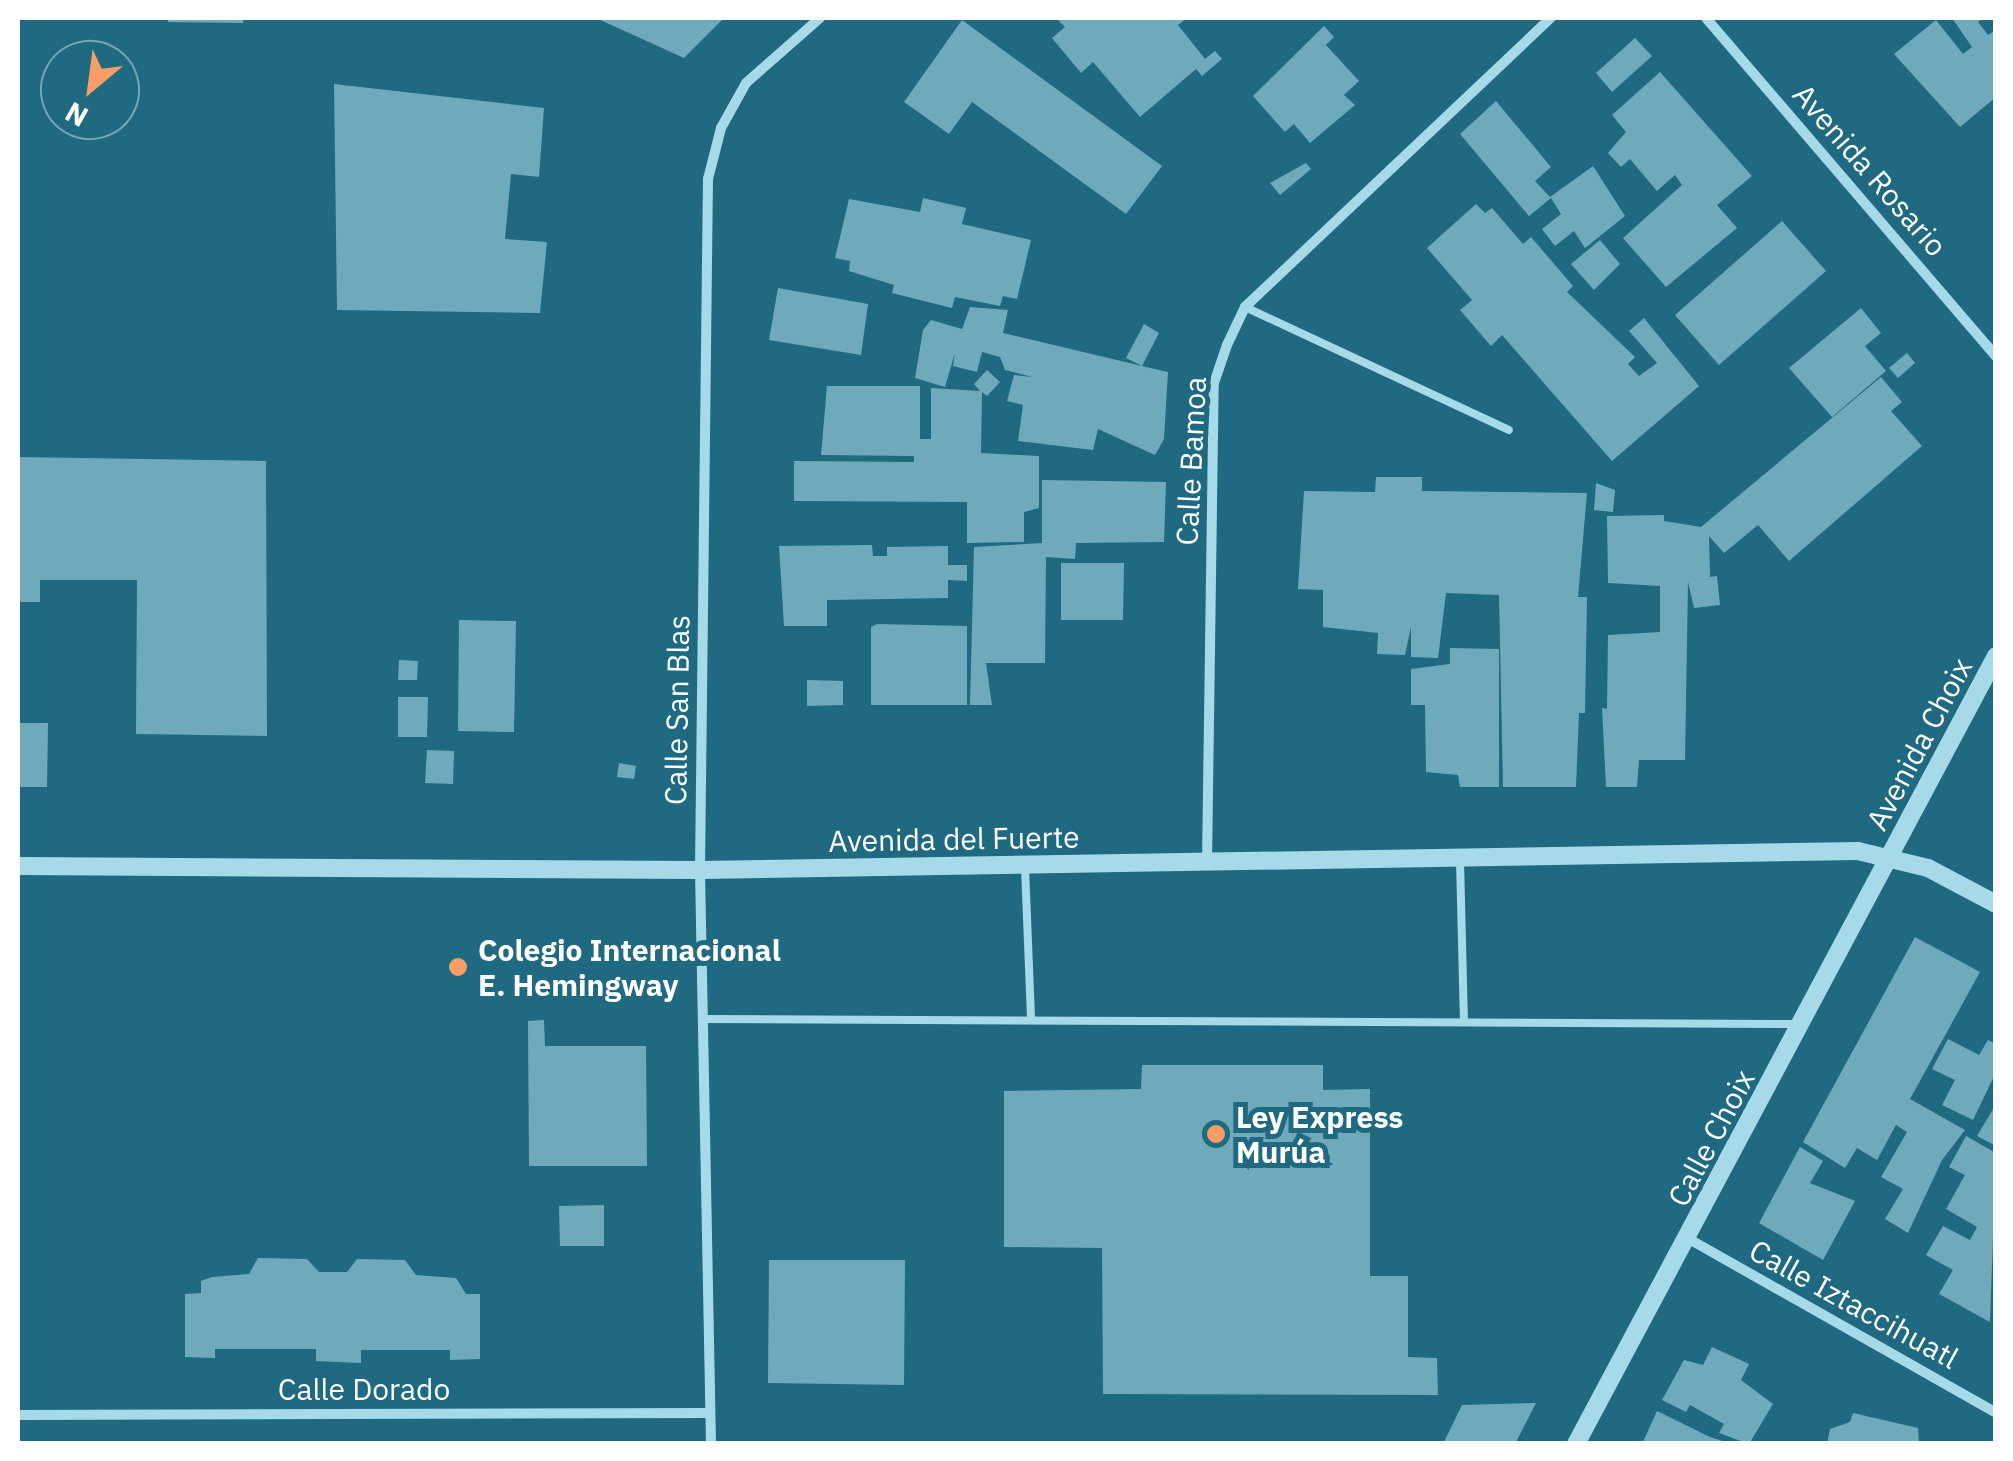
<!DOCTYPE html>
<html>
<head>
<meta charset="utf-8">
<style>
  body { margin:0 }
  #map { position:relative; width:2013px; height:1461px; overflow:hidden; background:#206a81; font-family:"IBM Plex Sans",sans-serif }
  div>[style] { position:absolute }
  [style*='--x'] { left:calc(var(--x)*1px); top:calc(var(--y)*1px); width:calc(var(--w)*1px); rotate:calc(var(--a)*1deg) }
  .building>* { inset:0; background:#6eaabc }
  .service>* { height:8px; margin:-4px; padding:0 4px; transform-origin:4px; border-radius:4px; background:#a6dae8 }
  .minor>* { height:10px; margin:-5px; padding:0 5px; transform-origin:5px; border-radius:5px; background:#a6dae8 }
  .tertiary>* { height:18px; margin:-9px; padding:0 9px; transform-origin:9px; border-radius:9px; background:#a6dae8 }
  .dots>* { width:28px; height:28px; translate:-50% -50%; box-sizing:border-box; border:5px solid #206a81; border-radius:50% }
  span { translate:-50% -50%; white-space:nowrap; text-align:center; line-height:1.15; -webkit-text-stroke:10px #206a81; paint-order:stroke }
  .street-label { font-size:30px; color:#fff }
  .poi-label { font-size:30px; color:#fff; font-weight:700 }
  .left { translate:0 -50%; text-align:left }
  .frame { position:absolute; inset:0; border:20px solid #fff; pointer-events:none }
  .north { position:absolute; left:40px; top:40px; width:100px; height:100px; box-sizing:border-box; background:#206a81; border:2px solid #79a6b3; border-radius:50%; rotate:209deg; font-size:28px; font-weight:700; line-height:40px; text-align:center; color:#fff }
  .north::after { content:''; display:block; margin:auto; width:35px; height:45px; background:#f59e67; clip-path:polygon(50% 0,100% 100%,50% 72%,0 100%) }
</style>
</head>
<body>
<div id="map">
  <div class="building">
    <i style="clip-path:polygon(168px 18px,243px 18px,243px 23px,168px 22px)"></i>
    <i style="clip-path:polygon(596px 18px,724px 18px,684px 58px)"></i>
    <i style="clip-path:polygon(1056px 18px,1187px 18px,1178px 25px,1205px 59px,1215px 51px,1222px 59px,1202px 76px,1196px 69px,1140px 117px,1093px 62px,1081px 73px,1052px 38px,1065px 27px)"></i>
    <i style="clip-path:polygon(1952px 18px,1984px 18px,1978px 22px,1988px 35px,1996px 30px,1996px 97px,1960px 127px,1894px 54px,1936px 20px,1963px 54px,1972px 47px)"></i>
    <i style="clip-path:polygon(962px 20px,1162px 166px,1126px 214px,972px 102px,949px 134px,904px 102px)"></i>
    <i style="clip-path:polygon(1324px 26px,1334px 37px,1326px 45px,1359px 81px,1344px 95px,1355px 105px,1310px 143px,1294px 124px,1285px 132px,1253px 96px)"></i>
    <i style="clip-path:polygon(1635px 38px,1652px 56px,1612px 92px,1596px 73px)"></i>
    <i style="clip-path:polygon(1660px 72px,1752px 176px,1717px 205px,1737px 228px,1666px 287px,1623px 238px,1682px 185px,1675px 175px,1657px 191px,1630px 159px,1621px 167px,1608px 153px,1626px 132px,1612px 115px)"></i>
    <i style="clip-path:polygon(334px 84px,544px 108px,539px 177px,511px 174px,505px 239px,547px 242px,540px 313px,337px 310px)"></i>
    <i style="clip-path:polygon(1496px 101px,1551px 167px,1535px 181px,1550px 197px,1593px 166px,1625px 216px,1585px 248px,1574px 231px,1555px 246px,1542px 229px,1561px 214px,1551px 198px,1529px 216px,1460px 134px)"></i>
    <i style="clip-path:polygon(1306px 163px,1311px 169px,1280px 195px,1270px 183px)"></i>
    <i style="clip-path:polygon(923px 198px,966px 208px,962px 224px,1031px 240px,1017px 299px,1003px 296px,1000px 306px,955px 297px,952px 308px,892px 293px,894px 285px,849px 271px,850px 261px,835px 258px,849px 199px,920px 212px)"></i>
    <i style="clip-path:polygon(1476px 204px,1485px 213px,1492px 208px,1523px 244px,1531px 237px,1573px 286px,1567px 292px,1635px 357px,1628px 364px,1639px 376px,1657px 363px,1629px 331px,1644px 318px,1699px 386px,1612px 461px,1502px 335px,1491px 346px,1460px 310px,1472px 300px,1427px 248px)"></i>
    <i style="clip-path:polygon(1782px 221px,1826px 271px,1719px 365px,1675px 315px)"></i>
    <i style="clip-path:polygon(1600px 240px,1620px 264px,1594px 290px,1571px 264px)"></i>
    <i style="clip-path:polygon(778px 288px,868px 304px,861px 355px,769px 340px)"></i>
    <i style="clip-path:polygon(970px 307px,1008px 310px,1003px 333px,1142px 366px,1126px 358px,1144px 324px,1159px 333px,1142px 366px,1168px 372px,1164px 439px,1155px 455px,1098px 429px,1093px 450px,1018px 441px,1023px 405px,1007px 401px,1014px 375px,1032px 377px,1005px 370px,1000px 357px,982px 352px,977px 372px,953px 366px,955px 353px,945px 387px,915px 378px,923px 330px,931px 320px,962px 329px)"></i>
    <i style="clip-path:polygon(1861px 308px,1881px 333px,1865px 346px,1886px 371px,1832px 417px,1789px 368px)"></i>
    <i style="clip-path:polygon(1907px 353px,1915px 363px,1898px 378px,1889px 368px)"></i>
    <i style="clip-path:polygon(987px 370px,1000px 382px,987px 396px,982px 392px,981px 453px,1039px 456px,1039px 508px,1024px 512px,1024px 542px,967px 543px,967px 502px,794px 501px,794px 461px,914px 462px,914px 456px,821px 455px,827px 386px,920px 386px,920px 439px,931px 439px,931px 388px,980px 391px,974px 384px)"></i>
    <i style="clip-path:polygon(1881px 377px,1902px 402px,1891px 411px,1922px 446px,1789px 561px,1758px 525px,1724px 553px,1709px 536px,1710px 577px,1717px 576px,1720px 605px,1694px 608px,1688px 582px,1685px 760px,1639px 760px,1637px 787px,1606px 787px,1602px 708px,1607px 709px,1608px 635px,1660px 632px,1660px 586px,1608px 583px,1607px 516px,1664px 515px,1664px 521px,1701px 527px)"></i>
    <i style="clip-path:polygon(18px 457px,266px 461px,267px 736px,136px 734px,137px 580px,40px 580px,40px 602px,18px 602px)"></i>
    <i style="clip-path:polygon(1376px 477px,1422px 477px,1422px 491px,1587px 493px,1578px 597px,1587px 597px,1585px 713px,1579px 713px,1576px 787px,1503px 787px,1499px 595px,1446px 593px,1438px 658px,1411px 657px,1411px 627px,1405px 655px,1377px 654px,1378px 633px,1323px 627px,1323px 590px,1298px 589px,1304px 491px,1375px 492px)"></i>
    <i style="clip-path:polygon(1042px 480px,1166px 482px,1164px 542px,1076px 543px,1075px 559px,1046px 557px,1045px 663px,986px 663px,992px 705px,970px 705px,974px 547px,1042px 543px)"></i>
    <i style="clip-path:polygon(1596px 483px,1615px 490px,1613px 512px,1594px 510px)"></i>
    <i style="clip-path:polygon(872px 545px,873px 556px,887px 556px,887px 547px,948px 546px,948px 565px,967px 565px,967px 581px,948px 580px,948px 598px,827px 600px,827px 626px,784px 626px,779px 546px)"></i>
    <i style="clip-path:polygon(1061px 563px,1124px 563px,1123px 620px,1061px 620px)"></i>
    <i style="clip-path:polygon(459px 620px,516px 621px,514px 732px,458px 731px)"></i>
    <i style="clip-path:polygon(877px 624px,967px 626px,967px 705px,871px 705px,871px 627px)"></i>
    <i style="clip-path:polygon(1450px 648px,1499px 649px,1499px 787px,1460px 787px,1458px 775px,1426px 772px,1425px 705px,1411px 705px,1411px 669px,1450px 664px)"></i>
    <i style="clip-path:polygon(399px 660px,418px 661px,417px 680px,398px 680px)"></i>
    <i style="clip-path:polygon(807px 680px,843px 681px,843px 705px,807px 706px)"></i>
    <i style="clip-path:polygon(398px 697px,428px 697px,427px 737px,398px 737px)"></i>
    <i style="clip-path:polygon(18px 723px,48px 723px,47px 787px,18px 787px)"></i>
    <i style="clip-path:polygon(427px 750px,454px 751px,453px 784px,425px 783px)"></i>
    <i style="clip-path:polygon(619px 763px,636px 766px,634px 779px,617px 777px)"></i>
    <i style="clip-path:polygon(1915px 937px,1980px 972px,1910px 1099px,1965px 1130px,1942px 1160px,1908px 1233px,1885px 1219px,1903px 1189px,1881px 1177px,1907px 1132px,1896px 1125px,1877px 1160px,1857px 1148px,1845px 1168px,1803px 1142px)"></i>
    <i style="clip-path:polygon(544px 1020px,545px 1046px,646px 1046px,647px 1166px,529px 1166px,528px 1021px)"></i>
    <i style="clip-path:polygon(1948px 1039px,1979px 1055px,1988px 1040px,1996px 1044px,1996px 1072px,1973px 1120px,1942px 1105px,1955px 1080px,1932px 1069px)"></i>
    <i style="clip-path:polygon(1142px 1065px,1323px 1065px,1323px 1090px,1370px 1089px,1370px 1276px,1408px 1276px,1408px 1357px,1437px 1358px,1438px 1395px,1103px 1394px,1102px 1248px,1004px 1247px,1004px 1091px,1141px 1089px)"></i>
    <i style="clip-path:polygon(1996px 1104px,1996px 1146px,1977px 1136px)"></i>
    <i style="clip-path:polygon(1966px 1136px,1996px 1153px,1990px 1322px,1939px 1294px,1953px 1270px,1926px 1255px,1943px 1226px,1970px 1240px,1977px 1227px,1946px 1209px,1965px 1175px,1949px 1167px)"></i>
    <i style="clip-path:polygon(1800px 1147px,1823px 1161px,1810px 1183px,1855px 1201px,1823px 1260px,1759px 1223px)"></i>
    <i style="clip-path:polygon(604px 1205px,604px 1246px,560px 1246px,559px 1206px)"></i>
    <i style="clip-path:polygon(258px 1258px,307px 1259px,319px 1272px,347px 1272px,357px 1259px,405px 1260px,416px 1275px,456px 1278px,466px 1294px,480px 1294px,480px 1359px,450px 1360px,450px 1350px,361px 1350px,361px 1363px,316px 1361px,316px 1349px,215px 1349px,215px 1358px,185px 1357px,185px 1294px,201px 1293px,201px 1281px,212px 1277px,249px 1274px)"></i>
    <i style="clip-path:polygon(769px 1260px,905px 1260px,904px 1385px,768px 1383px)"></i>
    <i style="clip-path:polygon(1712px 1347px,1749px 1364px,1741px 1380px,1773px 1404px,1749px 1444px,1719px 1433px,1724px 1424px,1690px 1405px,1686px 1412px,1662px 1400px,1684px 1360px,1703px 1365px)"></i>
    <i style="clip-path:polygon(1536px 1403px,1515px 1444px,1443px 1444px,1462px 1405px)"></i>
    <i style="clip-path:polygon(1657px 1411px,1710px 1437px,1732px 1444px,1642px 1444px)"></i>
    <i style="clip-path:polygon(1853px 1413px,1918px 1428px,1919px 1444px,1827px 1444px,1830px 1429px,1850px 1422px)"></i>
  </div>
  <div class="service">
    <i style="--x:1245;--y:307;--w:291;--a:25"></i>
    <i style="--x:1460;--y:860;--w:160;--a:88.6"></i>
    <i style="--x:1025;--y:868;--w:150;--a:87.7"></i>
    <i style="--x:703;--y:1019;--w:1095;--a:0.26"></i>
  </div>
  <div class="minor">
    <i style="--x:1706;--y:18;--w:445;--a:49.4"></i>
    <i style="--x:1207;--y:863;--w:480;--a:-89.2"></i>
    <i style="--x:1214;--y:383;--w:40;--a:-71.1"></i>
    <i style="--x:1227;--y:345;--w:42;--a:-64.7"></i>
    <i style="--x:1245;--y:307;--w:421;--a:-43.4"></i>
    <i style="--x:1689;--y:1239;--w:353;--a:29.5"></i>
    <i style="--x:18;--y:1415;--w:692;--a:-0.17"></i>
    <i style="--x:711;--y:1444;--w:574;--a:-91.1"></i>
    <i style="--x:700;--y:870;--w:691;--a:-89.34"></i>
    <i style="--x:708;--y:179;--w:53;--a:-75.7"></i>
    <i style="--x:721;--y:128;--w:51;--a:-60.9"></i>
    <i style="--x:746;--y:83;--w:98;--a:-41.3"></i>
  </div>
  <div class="tertiary">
    <i style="--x:18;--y:866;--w:682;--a:0.34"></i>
    <i style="--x:700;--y:870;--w:1158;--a:-0.94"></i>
    <i style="--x:1858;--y:851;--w:72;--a:13.7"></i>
    <i style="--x:1928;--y:868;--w:77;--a:27.9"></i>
    <i style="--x:1576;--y:1444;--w:893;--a:-61.94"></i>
  </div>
  <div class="dots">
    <i style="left:458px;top:967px;background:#f59e67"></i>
    <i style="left:1216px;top:1134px;background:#f59e67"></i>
  </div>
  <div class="street-label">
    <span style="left:1870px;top:170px;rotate:49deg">Avenida Rosario</span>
    <span style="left:1191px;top:461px;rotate:-87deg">Calle Bamoa</span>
    <span style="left:677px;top:710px;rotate:-89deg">Calle San Blas</span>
    <span style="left:1919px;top:744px;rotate:-62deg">Avenida Choix</span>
    <span style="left:954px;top:839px;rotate:-1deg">Avenida del Fuerte</span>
    <span style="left:1711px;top:1138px;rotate:-62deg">Calle Choix</span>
    <span style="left:1854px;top:1304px;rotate:29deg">Calle Iztaccihuatl</span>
    <span style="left:364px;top:1389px">Calle Dorado</span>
  </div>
  <div class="poi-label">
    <span class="left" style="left:478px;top:967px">Colegio Internacional<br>E. Hemingway</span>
    <span class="left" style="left:1236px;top:1134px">Ley Express<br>Murúa</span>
  </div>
  <div class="frame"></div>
  <div class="north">N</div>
</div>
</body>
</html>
